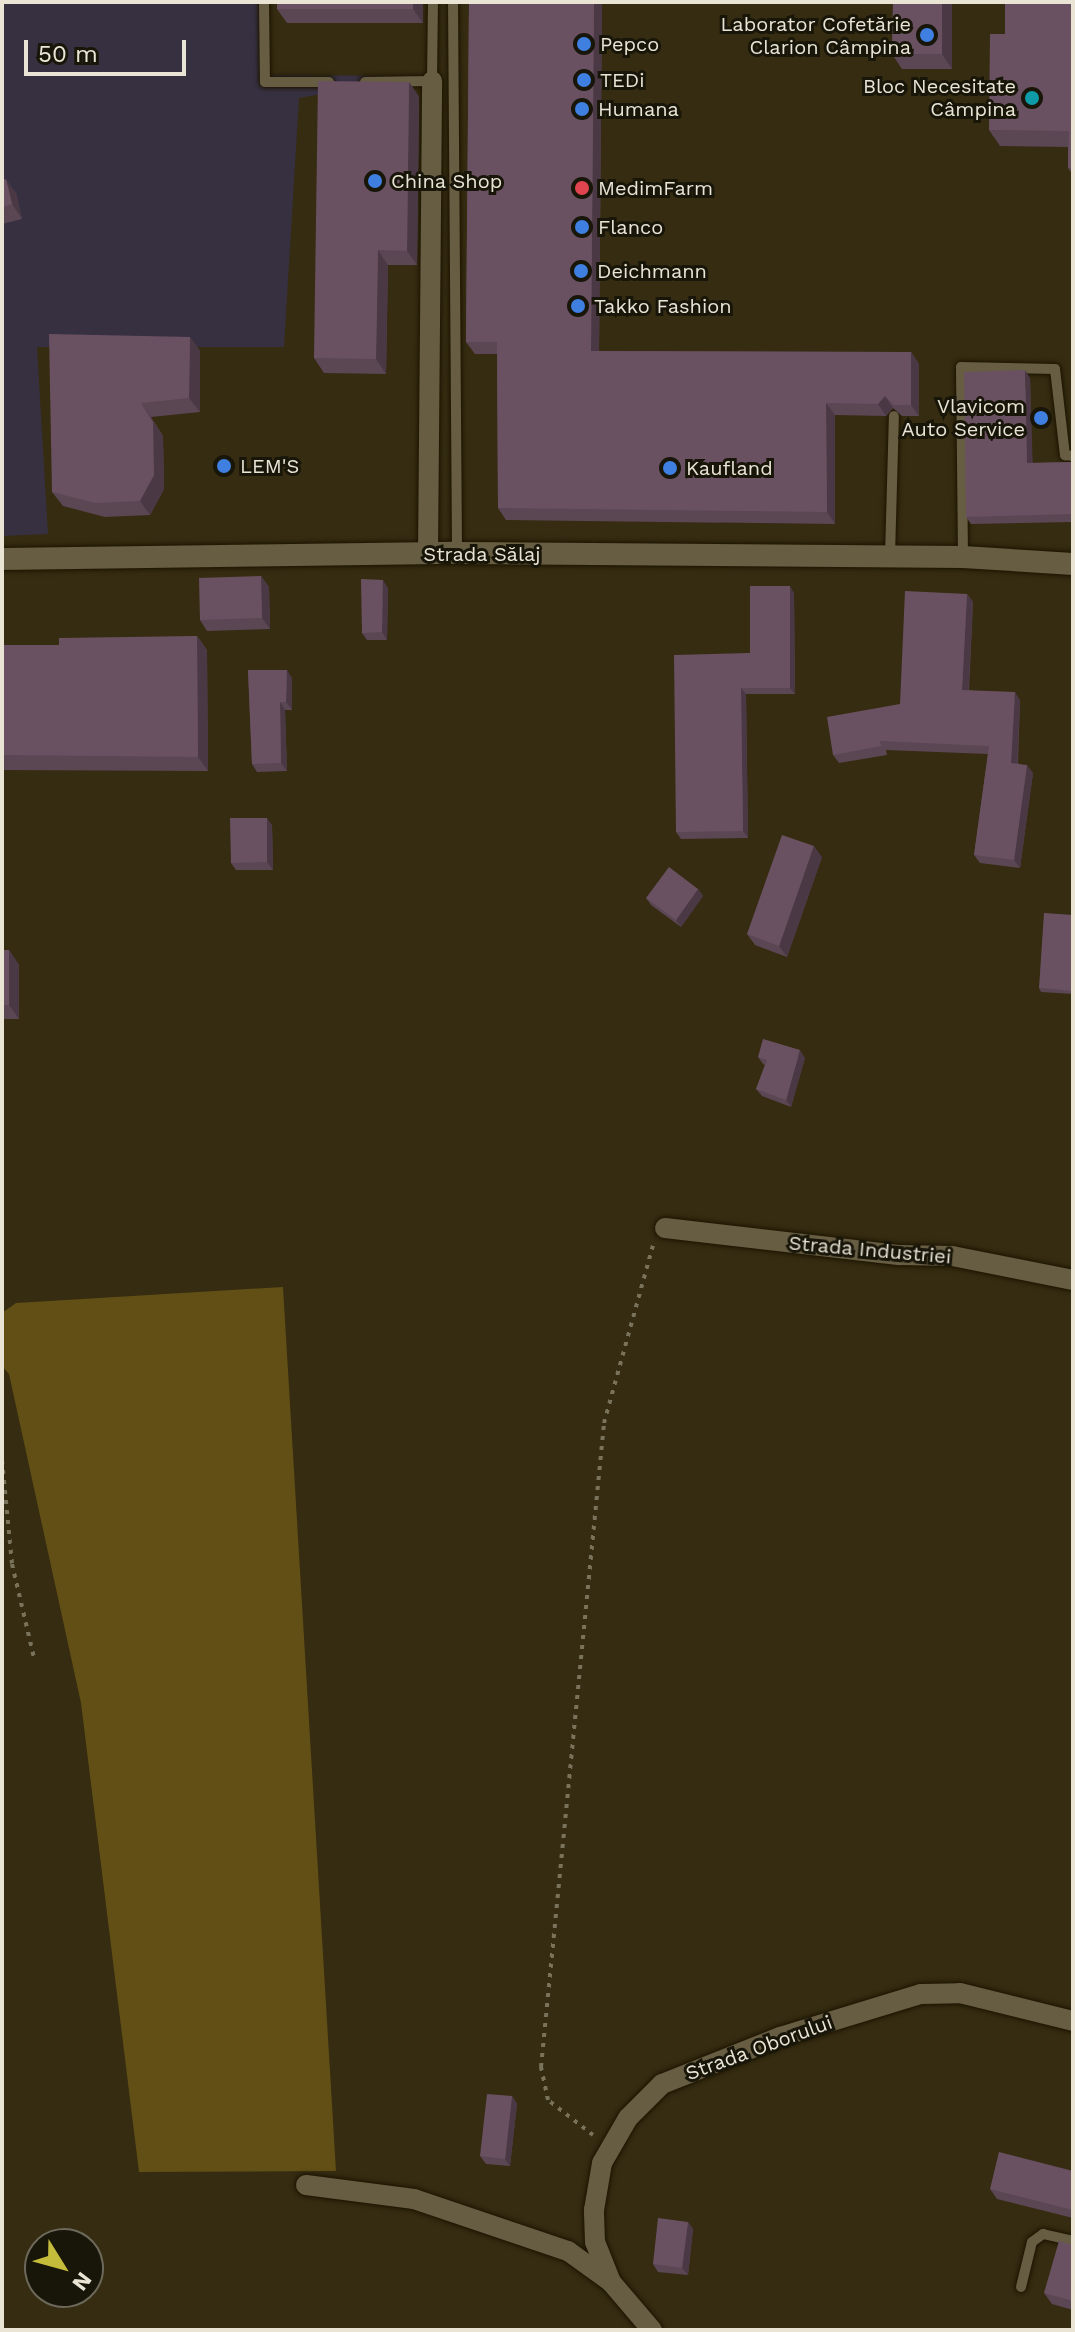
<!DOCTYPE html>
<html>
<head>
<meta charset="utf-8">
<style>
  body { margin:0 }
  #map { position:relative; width:1075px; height:2332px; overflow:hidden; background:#352c11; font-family:"Work Sans",sans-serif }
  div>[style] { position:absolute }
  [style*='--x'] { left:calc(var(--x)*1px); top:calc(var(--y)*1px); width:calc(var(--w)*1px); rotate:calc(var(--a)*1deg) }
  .industrial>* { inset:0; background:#373041 }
  .green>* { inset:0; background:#614f15 }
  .path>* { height:4px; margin-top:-2px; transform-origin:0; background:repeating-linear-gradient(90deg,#7a735c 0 4px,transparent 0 10px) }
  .roads { filter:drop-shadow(0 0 2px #1c1400) drop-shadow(0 0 2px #1c1400) }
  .service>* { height:10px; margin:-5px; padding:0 5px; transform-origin:5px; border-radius:5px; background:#675d42 }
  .minor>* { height:20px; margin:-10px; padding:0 10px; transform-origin:10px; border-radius:10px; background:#675d42 }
  .tertiary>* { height:22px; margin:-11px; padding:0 11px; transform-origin:11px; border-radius:11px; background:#675d42 }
  .wall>* { inset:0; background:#5b4654 }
  .shaded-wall>* { inset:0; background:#4a3945 }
  .building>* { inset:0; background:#6a5162 }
  .dots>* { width:22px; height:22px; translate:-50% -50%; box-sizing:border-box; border:4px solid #181509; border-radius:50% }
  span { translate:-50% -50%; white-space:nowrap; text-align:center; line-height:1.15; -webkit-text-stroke:6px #181509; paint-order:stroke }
  .poi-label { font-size:20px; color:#e9e4d4 }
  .right { translate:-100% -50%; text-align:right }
  .left { translate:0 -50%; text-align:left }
  .street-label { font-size:20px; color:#e9e4d4 }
  .frame { position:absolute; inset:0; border:4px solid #e9e4d4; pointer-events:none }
  .north { position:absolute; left:24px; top:2228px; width:80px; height:80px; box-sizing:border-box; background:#181509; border:2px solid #6c685a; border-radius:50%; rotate:127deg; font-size:22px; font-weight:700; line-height:32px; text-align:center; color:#e9e4d4 }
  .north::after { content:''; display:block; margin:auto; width:28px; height:36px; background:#c6bc3c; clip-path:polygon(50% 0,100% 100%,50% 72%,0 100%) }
  .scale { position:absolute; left:24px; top:40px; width:162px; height:36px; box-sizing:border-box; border:4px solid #e9e4d4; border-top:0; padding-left:10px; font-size:24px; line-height:28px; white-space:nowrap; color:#e9e4d4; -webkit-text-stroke:6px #181509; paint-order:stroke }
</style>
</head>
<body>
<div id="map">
  <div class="industrial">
    <i style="clip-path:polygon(2px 2px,267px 2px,268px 75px,425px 76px,299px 98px,284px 347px,37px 347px,48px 534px,2px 536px)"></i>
  </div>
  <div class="green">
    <i style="clip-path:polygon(283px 1287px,336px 2171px,139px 2172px,81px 1703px,9px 1374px,2px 1366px,2px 1313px,16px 1303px)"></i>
  </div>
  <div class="path">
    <i style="--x:2;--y:1460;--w:104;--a:84.5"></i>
    <i style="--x:12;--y:1564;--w:97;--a:76.8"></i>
    <i style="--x:593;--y:2135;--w:57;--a:-142.1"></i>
    <i style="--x:548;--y:2100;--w:34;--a:-102"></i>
    <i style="--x:541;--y:2067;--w:647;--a:-84.41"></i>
    <i style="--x:604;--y:1423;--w:188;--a:-74.6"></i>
  </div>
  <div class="roads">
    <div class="service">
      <i style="--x:264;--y:2;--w:80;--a:89.3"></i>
      <i style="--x:265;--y:82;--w:64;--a:0"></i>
      <i style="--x:453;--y:2;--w:551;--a:89.58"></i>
      <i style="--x:365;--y:82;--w:67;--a:-0.9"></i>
      <i style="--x:432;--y:81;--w:79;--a:-89.3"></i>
      <i style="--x:890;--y:556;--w:140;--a:-88.4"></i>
      <i style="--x:963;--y:557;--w:190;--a:-90.6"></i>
      <i style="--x:961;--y:367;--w:94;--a:1.2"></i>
      <i style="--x:1055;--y:369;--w:87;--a:83.4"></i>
      <i style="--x:1065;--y:455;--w:8;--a:7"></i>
      <i style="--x:1021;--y:2287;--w:46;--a:-76.3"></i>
      <i style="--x:1032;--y:2242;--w:14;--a:-36"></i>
      <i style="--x:1043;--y:2234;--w:31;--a:13"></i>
    </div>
    <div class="minor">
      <i style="--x:428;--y:554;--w:473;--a:-89.5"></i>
      <i style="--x:665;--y:1228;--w:237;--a:6.6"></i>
      <i style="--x:900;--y:1255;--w:52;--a:1.1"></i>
      <i style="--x:952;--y:1256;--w:123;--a:11.2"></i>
      <i style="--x:306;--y:2185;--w:109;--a:7.4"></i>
      <i style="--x:414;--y:2199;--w:163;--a:18.7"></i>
      <i style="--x:568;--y:2251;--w:53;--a:35.8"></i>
      <i style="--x:611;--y:2282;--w:63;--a:49.5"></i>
      <i style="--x:611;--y:2282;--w:43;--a:-111.8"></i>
      <i style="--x:595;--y:2242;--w:32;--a:-92"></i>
      <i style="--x:594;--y:2210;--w:48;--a:-80.3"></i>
      <i style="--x:602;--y:2163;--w:52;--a:-60"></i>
      <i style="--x:628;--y:2118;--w:48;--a:-45"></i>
      <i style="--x:662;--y:2084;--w:127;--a:-21.7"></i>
      <i style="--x:780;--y:2037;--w:147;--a:-17"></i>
      <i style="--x:921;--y:1994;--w:39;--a:-1"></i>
      <i style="--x:960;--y:1993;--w:116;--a:13.9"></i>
    </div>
    <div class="tertiary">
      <i style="--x:2;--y:559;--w:455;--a:-0.8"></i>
      <i style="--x:457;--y:553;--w:506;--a:0.45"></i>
      <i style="--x:963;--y:557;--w:110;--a:3.6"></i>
    </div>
  </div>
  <div class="wall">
    <i style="clip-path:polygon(277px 2px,423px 2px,423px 23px,287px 23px,277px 9px)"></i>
    <i style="clip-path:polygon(469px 2px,602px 2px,599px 351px,911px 352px,919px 364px,919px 416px,902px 416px,893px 408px,886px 416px,835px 415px,835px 524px,506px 520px,498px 508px,497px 354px,475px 354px,466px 342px)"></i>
    <i style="clip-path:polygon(893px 2px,952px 2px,952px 69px,902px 69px,892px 54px)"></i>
    <i style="clip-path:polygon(1073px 2px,1073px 175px,1068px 168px,1068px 147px,1000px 146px,989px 130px,1005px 34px)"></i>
    <i style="clip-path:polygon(409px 82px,419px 97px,417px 265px,388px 265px,386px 374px,324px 373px,314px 358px)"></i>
    <i style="clip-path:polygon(2px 180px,16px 193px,22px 219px,2px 224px)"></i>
    <i style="clip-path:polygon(190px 337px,200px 351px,200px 412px,151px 417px,163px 436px,164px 489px,150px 515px,105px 517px,63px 506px,52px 492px)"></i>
    <i style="clip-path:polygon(1030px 378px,1032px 463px,1073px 462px,1073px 522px,971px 524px,966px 517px)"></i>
    <i style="clip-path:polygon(261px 576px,269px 587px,270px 629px,207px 631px,200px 620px)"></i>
    <i style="clip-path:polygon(388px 588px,387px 640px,367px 640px,362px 633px)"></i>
    <i style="clip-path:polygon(794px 593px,795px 694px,746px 694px,748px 838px,681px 839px,676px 832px,750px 653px)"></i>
    <i style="clip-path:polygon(967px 594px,973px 602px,969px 690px,1020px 700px,1018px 763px,1033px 773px,1020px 868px,980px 863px,974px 855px,988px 754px,886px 750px,887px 755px,839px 763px,833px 755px,900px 704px)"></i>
    <i style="clip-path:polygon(197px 636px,207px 650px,208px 771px,2px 770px,2px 645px,59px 645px)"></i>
    <i style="clip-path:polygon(248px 670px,292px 678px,292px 710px,285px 710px,287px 771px,257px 772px,252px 764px)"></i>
    <i style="clip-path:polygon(272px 825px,273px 870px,236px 870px,231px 863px)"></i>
    <i style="clip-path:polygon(822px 857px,787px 957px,755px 945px,747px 934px)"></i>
    <i style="clip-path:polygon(698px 889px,703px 896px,681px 927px,651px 905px,646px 898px)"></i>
    <i style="clip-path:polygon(1073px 915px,1073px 994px,1041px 992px,1039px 988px)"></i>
    <i style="clip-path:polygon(2px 950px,9px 950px,19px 965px,19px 1019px,2px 1019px)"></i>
    <i style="clip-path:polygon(758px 1057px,805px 1058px,791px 1107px,762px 1096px,756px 1089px,765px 1065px,763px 1064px)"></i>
    <i style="clip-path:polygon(512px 2096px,517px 2104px,510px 2166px,486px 2164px,480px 2156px)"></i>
    <i style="clip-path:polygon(1073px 2171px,1073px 2218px,997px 2199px,990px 2189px)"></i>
    <i style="clip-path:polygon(688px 2222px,693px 2229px,688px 2275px,658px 2272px,653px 2264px)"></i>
    <i style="clip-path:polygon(1073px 2245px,1073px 2310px,1052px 2304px,1044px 2293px)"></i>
  </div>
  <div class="shaded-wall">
    <i style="clip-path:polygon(413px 2px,423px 2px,423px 23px,413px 9px)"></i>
    <i style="clip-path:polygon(594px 2px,602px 2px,599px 363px,591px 351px)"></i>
    <i style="clip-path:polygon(942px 2px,952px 2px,952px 69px,942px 54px)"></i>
    <i style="clip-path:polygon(409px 82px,419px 97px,417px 265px,407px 251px)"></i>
    <i style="clip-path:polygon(6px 179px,16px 193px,22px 219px,12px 204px)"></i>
    <i style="clip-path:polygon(378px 250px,388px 265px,386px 374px,376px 359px)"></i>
    <i style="clip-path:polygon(190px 337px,200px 351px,200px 412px,189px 398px)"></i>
    <i style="clip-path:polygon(911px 352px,919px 364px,919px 416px,911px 405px)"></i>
    <i style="clip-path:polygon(1025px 370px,1030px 378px,1033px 471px,1027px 463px)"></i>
    <i style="clip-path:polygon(885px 396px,893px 408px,886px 416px,878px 404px)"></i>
    <i style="clip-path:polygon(141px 403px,163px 436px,164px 489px,150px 515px,140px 501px)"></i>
    <i style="clip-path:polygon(826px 403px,835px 415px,835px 524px,827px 512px)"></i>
    <i style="clip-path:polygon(261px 576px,269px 587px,270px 629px,262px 618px)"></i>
    <i style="clip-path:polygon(383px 580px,388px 588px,387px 640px,382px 632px)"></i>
    <i style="clip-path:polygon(790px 586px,794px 593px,795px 694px,790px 688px)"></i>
    <i style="clip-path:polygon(967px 594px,973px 602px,968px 698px,962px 690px)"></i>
    <i style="clip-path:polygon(197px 636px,207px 650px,208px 771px,198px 757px)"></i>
    <i style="clip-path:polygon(287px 670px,292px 678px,292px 710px,286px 702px)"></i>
    <i style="clip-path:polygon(741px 688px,746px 694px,748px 838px,743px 831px)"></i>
    <i style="clip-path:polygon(1015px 692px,1020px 700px,1017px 771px,1011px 763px)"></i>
    <i style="clip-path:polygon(280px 702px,285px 710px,287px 771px,281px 763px)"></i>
    <i style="clip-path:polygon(1027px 765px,1033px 773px,1020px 868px,1014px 860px)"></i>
    <i style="clip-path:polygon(267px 818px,272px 825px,273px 870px,267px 862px)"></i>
    <i style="clip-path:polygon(814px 846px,822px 857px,787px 957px,779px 946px)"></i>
    <i style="clip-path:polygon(698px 889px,703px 896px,681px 927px,676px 920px)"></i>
    <i style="clip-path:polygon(9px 950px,19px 965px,19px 1019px,9px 1005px)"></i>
    <i style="clip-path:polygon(800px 1050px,805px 1058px,791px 1107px,786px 1100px)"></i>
    <i style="clip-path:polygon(512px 2096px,517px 2104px,510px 2166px,505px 2159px)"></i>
    <i style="clip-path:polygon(688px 2222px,693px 2229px,688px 2275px,682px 2268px)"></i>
  </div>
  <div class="building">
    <i style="clip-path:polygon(277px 2px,413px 2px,413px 9px,277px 9px)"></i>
    <i style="clip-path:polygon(469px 2px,594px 2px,591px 351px,911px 352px,911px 405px,894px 405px,885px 396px,878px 404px,826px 403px,827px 512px,498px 508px,497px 342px,466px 342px)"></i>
    <i style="clip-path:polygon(893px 2px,942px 2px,942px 54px,892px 54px)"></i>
    <i style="clip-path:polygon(1005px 2px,1073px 2px,1073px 168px,1068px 168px,1069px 131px,989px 130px,990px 34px,1005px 34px)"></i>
    <i style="clip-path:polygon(318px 81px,409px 82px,407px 251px,378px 250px,376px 359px,314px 358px)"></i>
    <i style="clip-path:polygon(6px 179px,12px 204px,2px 207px,2px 180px)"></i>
    <i style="clip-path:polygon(49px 334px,190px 337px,189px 398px,141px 403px,153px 422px,154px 475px,140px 501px,95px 503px,52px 492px)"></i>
    <i style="clip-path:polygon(1025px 370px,1027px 463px,1073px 462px,1073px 514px,966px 517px,964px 372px)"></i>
    <i style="clip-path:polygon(261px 576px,262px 618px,200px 620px,199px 578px)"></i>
    <i style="clip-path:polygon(361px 579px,383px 580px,382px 632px,362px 633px)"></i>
    <i style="clip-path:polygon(750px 586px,790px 586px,790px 688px,741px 688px,743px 831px,676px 832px,674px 655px,750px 653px)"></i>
    <i style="clip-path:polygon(905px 591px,967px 594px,962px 690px,1015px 692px,1011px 763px,1027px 765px,1014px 860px,974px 855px,989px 746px,880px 741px,881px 746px,833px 755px,827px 717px,900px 704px)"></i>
    <i style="clip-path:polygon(197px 636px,198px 757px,2px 755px,2px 645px,59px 645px,59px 638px)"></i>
    <i style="clip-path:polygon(248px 670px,287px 670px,286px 702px,280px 702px,281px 763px,252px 764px)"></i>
    <i style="clip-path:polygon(230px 818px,267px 818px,267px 862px,231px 863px)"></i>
    <i style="clip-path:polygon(782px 835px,814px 846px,779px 946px,747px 934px)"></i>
    <i style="clip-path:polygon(669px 867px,698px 889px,676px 920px,646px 898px)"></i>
    <i style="clip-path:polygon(1044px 913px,1073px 915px,1073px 991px,1039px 988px)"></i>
    <i style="clip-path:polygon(2px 950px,9px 950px,9px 1005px,2px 1005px)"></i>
    <i style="clip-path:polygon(763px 1039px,800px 1050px,786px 1100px,756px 1089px,767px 1060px,758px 1057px)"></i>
    <i style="clip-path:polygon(487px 2094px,512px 2096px,505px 2159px,480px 2156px)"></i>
    <i style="clip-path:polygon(999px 2152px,1073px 2171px,1073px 2210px,990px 2189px)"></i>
    <i style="clip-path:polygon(658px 2218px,688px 2222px,682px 2268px,653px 2264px)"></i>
    <i style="clip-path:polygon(1059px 2241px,1073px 2245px,1073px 2301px,1044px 2293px)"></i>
  </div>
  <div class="dots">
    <i style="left:927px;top:35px;background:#3f7fe0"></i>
    <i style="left:584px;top:44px;background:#3f7fe0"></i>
    <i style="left:584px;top:80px;background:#3f7fe0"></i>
    <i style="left:1032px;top:98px;background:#0f9aa8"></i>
    <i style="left:582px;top:109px;background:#3f7fe0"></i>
    <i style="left:375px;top:181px;background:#3f7fe0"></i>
    <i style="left:582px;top:188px;background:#e0444e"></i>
    <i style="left:582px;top:227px;background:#3f7fe0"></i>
    <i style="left:581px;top:271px;background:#3f7fe0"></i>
    <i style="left:578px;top:306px;background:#3f7fe0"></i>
    <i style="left:1041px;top:418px;background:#3f7fe0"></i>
    <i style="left:224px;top:466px;background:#3f7fe0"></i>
    <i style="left:670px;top:468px;background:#3f7fe0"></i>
  </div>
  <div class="poi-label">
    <span class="right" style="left:911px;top:36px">Laborator Cofetărie<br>Clarion Câmpina</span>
    <span class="left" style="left:600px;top:44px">Pepco</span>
    <span class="left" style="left:600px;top:80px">TEDi</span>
    <span class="right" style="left:1016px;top:98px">Bloc Necesitate<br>Câmpina</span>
    <span class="left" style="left:598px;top:109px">Humana</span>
    <span class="left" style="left:391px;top:181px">China Shop</span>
    <span class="left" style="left:598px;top:188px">MedimFarm</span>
    <span class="left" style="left:598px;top:227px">Flanco</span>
    <span class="left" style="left:597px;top:271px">Deichmann</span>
    <span class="left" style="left:594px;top:306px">Takko Fashion</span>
    <span class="right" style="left:1025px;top:418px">Vlavicom<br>Auto Service</span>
    <span class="left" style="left:240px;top:466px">LEM'S</span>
    <span class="left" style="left:686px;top:468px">Kaufland</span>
  </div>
  <div class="street-label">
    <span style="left:482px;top:554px">Strada Sălaj</span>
    <span style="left:870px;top:1250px;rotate:5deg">Strada Industriei</span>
    <span style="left:759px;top:2048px;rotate:-20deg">Strada Oborului</span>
  </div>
  <div class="frame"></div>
  <div class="north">N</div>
  <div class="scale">50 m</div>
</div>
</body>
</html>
